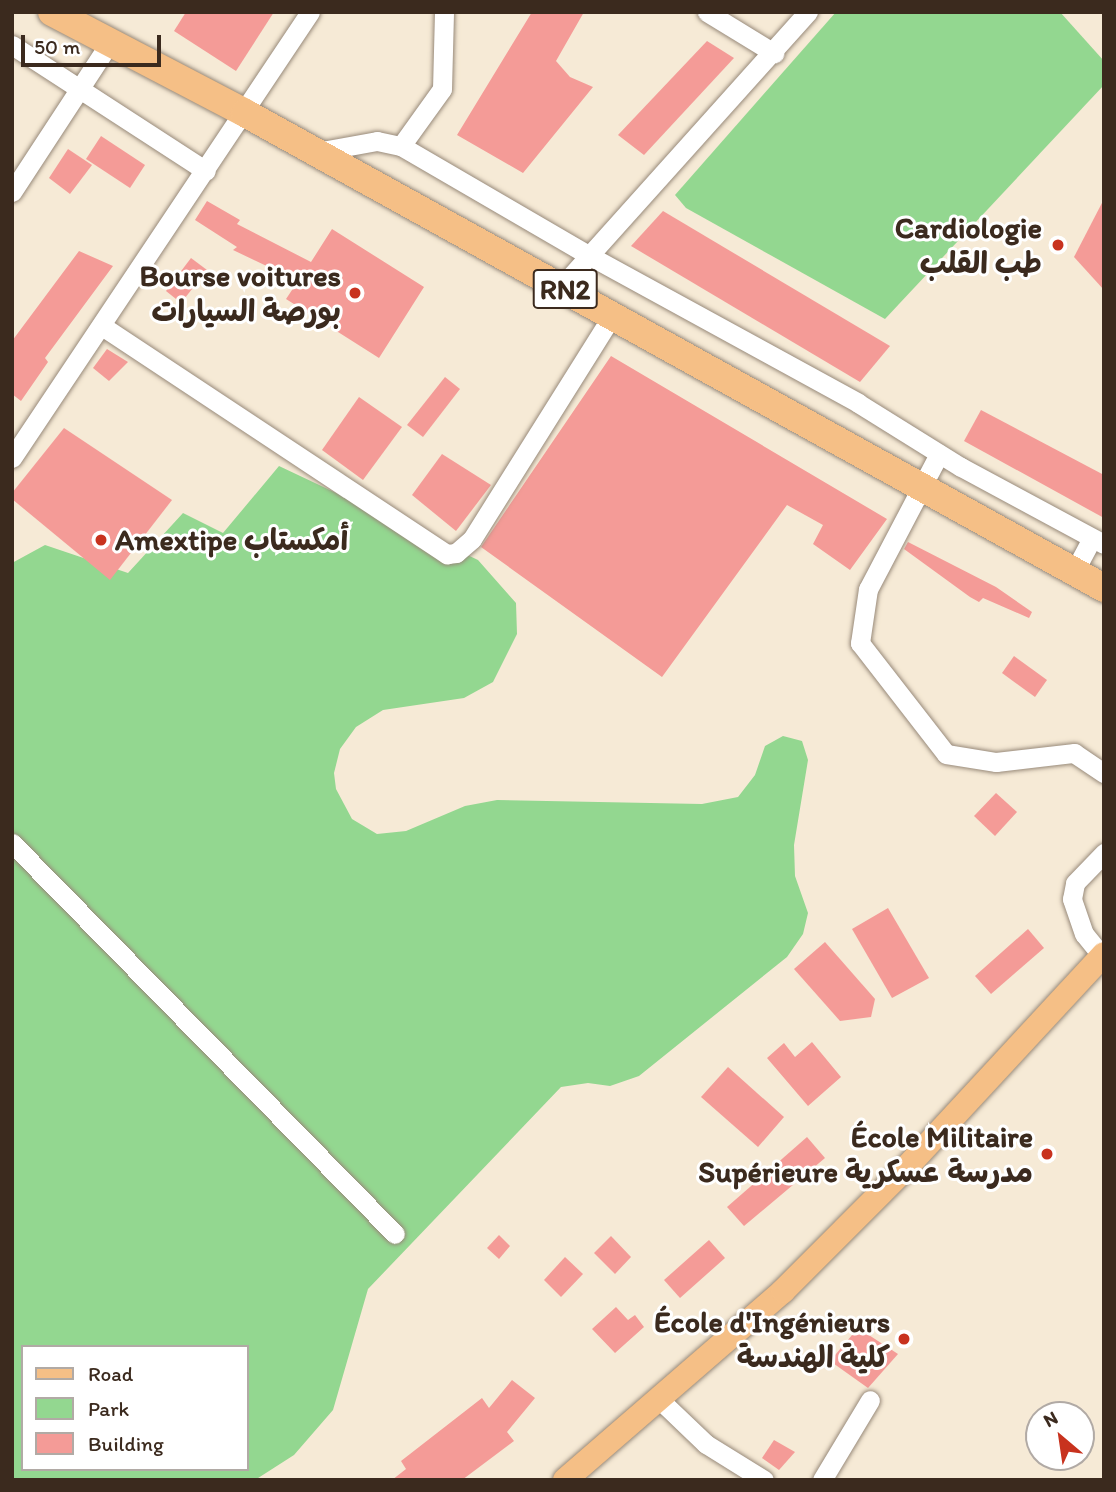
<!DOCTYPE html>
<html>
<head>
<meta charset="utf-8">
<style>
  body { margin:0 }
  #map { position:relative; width:1116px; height:1492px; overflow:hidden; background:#f6ead6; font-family:Itim,"Playpen Sans Arabic",sans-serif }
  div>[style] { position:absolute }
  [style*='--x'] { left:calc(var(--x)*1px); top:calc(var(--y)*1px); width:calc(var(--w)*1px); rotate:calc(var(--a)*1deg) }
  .green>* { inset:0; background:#93d790 }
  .building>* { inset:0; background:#f49b97 }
  .roads { filter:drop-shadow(0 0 2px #988a7a) drop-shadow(0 0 2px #988a7a) }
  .minor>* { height:19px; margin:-9.5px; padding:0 9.5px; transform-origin:9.5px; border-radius:9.5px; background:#fff }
  .major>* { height:24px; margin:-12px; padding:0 12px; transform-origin:12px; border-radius:12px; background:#f5bf86 }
  .highway>* { height:28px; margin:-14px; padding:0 14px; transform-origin:14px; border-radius:14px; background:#f5bf86 }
  .dots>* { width:19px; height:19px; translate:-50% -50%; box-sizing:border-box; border:4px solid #fff; border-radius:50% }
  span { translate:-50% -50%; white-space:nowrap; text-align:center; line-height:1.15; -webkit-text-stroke:6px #fff; paint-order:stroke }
  .shield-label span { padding:2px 5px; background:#fff; border:2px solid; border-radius:5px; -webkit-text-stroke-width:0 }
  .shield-label { font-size:28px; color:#3b2a1e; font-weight:700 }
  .poi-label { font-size:30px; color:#3b2a1e; font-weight:700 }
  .right { translate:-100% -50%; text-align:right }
  .left { translate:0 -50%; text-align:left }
  .frame { position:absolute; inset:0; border:14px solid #3b2a1e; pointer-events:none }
  .legend { position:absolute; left:21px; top:1345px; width:228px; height:126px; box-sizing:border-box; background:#fff; border:2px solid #b1aaa5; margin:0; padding:9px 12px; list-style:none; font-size:21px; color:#3b2a1e }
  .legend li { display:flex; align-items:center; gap:14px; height:35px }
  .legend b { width:35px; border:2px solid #b1aaa5 }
  .north { position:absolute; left:1025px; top:1401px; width:70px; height:70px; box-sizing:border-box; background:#fff; border:2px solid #b1aaa5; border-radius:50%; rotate:331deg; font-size:19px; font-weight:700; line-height:28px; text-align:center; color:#3b2a1e }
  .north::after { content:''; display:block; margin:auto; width:24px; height:32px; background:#c8321e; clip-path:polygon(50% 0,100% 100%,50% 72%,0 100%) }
  .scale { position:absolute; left:21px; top:35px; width:140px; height:32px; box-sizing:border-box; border:4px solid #3b2a1e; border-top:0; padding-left:9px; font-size:21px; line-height:24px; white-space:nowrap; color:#3b2a1e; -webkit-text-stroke:5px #fff; paint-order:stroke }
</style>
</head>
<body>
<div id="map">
  <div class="green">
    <i style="clip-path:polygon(836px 12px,1060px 12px,1104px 61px,1104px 85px,885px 319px,686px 208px,675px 195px)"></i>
    <i style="clip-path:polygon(evenodd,279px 466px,478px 560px,516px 603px,517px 634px,493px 682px,464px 698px,383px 710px,356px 727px,340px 749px,334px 773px,336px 789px,352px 819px,377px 834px,406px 831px,465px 806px,497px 800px,702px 804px,738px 797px,755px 775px,765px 746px,783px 736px,802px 741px,808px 760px,794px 845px,795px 876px,808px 913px,803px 934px,787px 957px,639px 1076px,610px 1086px,588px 1083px,561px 1087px,368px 1289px,333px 1410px,294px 1455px,255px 1480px,12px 1480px,12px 563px,45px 545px,128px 573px,183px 513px,223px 533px,279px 466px,23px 1347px,247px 1347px,247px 1469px,23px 1469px,23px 1347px)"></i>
  </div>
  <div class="building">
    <i style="clip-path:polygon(186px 12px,274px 12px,236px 71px,174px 31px)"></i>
    <i style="clip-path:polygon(532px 12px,584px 12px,556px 61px,570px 77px,593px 87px,523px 173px,457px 135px)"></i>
    <i style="clip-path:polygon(707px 41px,734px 58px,644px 155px,618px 135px)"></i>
    <i style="clip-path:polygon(101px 136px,145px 165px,130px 188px,86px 159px)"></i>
    <i style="clip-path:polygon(68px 149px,92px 165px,70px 194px,49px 178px)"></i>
    <i style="clip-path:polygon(1104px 199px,1104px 290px,1074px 257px)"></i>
    <i style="clip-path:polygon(207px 201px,240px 220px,237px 224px,311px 262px,332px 229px,424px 287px,379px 358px,286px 299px,298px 281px,233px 250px,237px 247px,195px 220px)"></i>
    <i style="clip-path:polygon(663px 211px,890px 346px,860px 382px,631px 246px)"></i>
    <i style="clip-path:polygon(79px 251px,113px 266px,45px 358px,48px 362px,21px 401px,12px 394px,12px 341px)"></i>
    <i style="clip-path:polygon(191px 258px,207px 270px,181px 303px,166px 291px)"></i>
    <i style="clip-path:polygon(107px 349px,128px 362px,109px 381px,93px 368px)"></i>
    <i style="clip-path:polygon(611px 356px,887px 519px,850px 570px,813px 544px,823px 525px,787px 505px,662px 677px,481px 547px)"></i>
    <i style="clip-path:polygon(445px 377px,460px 389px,423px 437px,407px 425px)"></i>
    <i style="clip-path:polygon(359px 397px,402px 427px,363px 480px,322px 450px)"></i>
    <i style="clip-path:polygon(981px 410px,1104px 475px,1104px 518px,964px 441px)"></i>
    <i style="clip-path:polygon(64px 428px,172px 500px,110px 580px,12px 499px,12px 493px)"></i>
    <i style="clip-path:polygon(442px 454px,491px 485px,456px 531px,412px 495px)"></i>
    <i style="clip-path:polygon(908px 542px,996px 587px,1032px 612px,1029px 618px,983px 598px,979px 602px,970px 597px,904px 549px)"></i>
    <i style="clip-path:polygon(1014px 656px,1047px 680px,1035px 697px,1002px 673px)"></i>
    <i style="clip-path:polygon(996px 793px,1017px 812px,995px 836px,974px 816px)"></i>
    <i style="clip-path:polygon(888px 908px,929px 978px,892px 998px,852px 929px)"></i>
    <i style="clip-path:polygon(1028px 929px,1044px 948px,991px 994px,975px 976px)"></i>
    <i style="clip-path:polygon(825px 942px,875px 999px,871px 1017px,840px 1021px,794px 969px)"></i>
    <i style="clip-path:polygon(812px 1042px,841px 1077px,808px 1106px,767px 1058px,784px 1043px,795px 1057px)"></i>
    <i style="clip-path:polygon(728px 1067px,784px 1117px,758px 1147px,701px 1097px)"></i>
    <i style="clip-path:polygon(807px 1137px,825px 1158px,744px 1226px,727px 1207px)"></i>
    <i style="clip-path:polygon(499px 1235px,510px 1246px,499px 1259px,487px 1248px)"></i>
    <i style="clip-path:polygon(611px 1236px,631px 1257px,615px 1274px,594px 1253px)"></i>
    <i style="clip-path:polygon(709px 1240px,725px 1258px,680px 1298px,664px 1280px)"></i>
    <i style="clip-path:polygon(565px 1257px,583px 1274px,561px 1297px,544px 1280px)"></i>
    <i style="clip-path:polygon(616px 1307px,628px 1320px,635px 1315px,644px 1327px,615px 1353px,592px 1329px)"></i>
    <i style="clip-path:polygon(858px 1328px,898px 1354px,868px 1388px,830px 1361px)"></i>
    <i style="clip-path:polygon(512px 1380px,535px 1398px,507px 1432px,514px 1441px,462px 1480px,392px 1480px,406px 1469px,401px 1461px,482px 1398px,489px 1408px)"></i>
    <i style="clip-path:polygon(774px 1440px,795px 1452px,779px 1470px,762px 1458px)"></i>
  </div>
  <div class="roads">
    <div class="minor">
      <i style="--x:707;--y:12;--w:79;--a:31.5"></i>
      <i style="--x:12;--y:45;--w:231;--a:33"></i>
      <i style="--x:401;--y:146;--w:70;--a:-54.3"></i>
      <i style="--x:442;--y:89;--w:77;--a:-88.5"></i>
      <i style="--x:316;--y:152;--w:62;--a:-10.2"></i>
      <i style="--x:377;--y:141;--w:25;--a:12"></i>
      <i style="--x:401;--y:146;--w:219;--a:30.2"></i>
      <i style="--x:590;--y:256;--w:306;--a:28.7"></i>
      <i style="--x:858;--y:403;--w:121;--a:31.9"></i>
      <i style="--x:961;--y:467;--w:162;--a:28.3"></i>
      <i style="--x:12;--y:192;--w:177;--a:-56.8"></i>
      <i style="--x:561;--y:287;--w:370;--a:-48.1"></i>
      <i style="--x:102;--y:326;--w:414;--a:33.5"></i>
      <i style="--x:447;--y:554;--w:9;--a:-6"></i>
      <i style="--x:456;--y:553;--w:21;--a:-41"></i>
      <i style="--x:472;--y:539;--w:262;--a:-57.9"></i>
      <i style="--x:939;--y:454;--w:153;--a:117.7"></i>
      <i style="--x:868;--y:589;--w:55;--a:98.4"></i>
      <i style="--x:860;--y:643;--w:140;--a:52.2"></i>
      <i style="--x:946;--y:754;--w:51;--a:9.1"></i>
      <i style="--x:996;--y:762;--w:79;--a:-6.6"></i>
      <i style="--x:1074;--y:753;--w:36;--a:34"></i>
      <i style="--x:12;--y:458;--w:536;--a:-56.25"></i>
      <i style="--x:1074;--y:572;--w:38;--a:-62"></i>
      <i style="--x:12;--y:843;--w:547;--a:45.59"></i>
      <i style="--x:1102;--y:956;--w:28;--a:-129"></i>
      <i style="--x:1084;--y:934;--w:37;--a:-109"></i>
      <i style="--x:1072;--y:899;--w:16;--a:-79"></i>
      <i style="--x:1075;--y:883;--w:42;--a:-46"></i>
      <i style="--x:661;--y:1401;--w:62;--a:43.7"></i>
      <i style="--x:706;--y:1444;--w:68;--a:31.8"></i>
      <i style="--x:822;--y:1480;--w:93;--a:-59"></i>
    </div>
    <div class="major">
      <i style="--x:565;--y:1480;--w:289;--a:-40.9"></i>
      <i style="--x:783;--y:1291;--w:171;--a:-45"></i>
      <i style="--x:904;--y:1170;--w:294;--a:-47.2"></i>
    </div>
    <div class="highway">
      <i style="--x:52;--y:12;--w:218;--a:27.6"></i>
      <i style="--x:245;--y:113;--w:982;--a:28.94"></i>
    </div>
  </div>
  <div class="dots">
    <i style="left:1058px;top:245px;background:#c8321e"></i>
    <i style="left:355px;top:293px;background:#c8321e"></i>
    <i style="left:101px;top:540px;background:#c8321e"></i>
    <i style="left:1047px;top:1154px;background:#c8321e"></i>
    <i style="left:904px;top:1339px;background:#c8321e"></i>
  </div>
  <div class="shield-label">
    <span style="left:565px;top:289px">RN2</span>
  </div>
  <div class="poi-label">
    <span class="right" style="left:1042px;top:245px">Cardiologie<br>طب القلب</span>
    <span class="right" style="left:341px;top:293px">Bourse voitures<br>بورصة السيارات</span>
    <span class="left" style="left:115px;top:540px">Amextipe أمكستاب</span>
    <span class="right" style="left:1033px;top:1154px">École Militaire<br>Supérieure مدرسة عسكرية</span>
    <span class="right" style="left:890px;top:1339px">École d'Ingénieurs<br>كلية الهندسة</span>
  </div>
  <div class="frame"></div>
  <ul class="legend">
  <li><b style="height:9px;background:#f5bf86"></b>Road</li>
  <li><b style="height:19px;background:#93d790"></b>Park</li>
  <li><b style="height:19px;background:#f49b97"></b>Building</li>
  </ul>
  <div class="north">N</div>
  <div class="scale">50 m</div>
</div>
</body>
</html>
